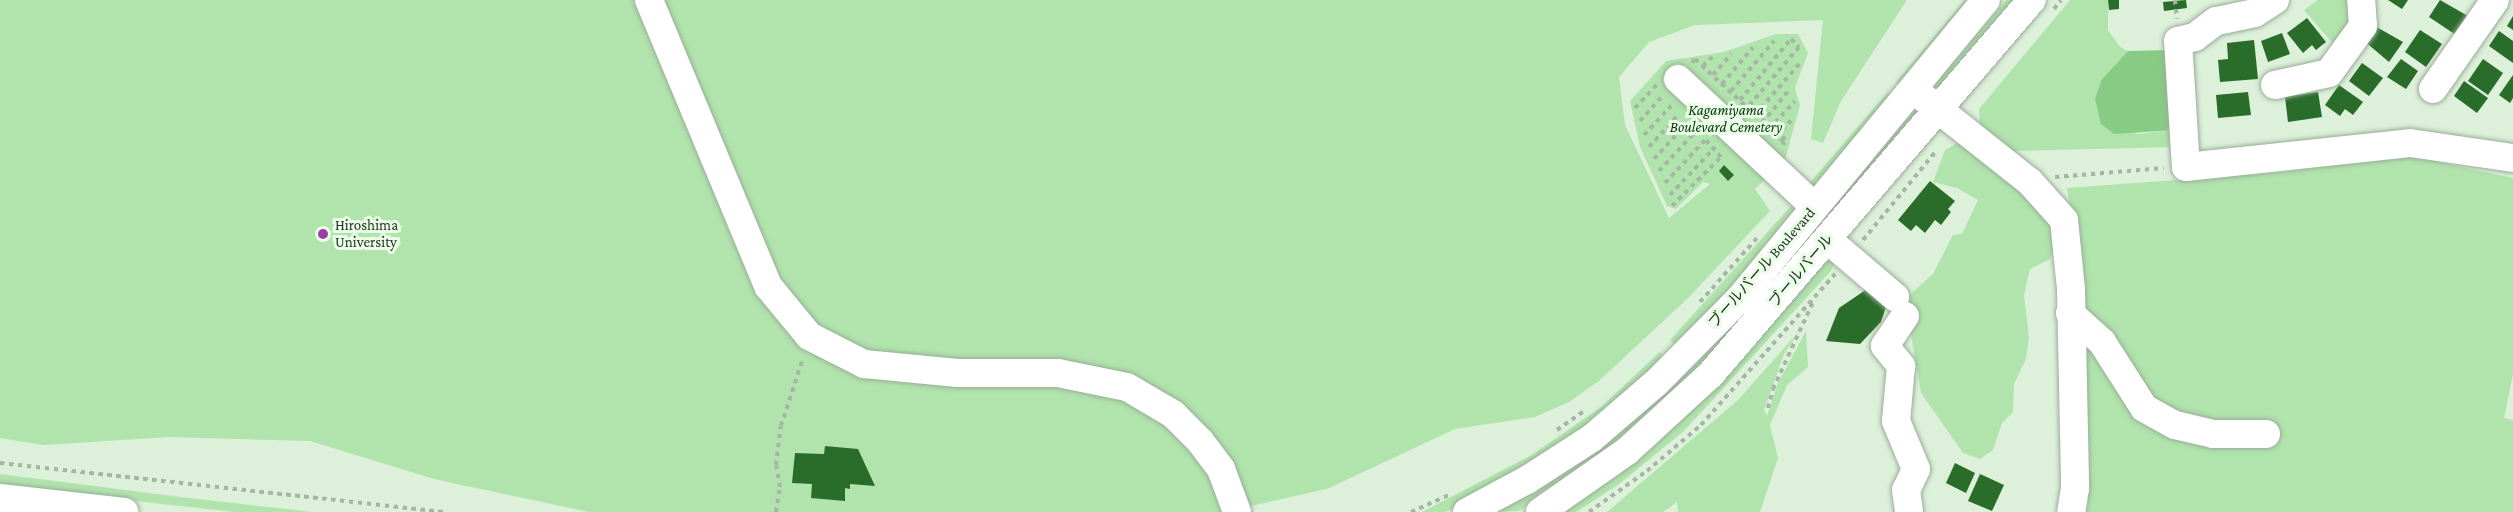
<!DOCTYPE html>
<html>
<head>
<meta charset="utf-8">
<style>
  body { margin:0 }
  #map { position:relative; width:2513px; height:512px; overflow:hidden; background:#dcf0da; font-family:"Crimson Pro","Noto Sans JP",serif }
  div>[style] { position:absolute }
  [style*='--x'] { left:calc(var(--x)*1px); top:calc(var(--y)*1px); width:calc(var(--w)*1px); rotate:calc(var(--a)*1deg) }
  .green>* { inset:0; background:#b0e4ac }
  .water>* { inset:0; background:#87cb84 }
  .building>* { inset:0; background:#2a6c29 }
  .path>* { height:4px; margin-top:-2px; transform-origin:0; background:repeating-linear-gradient(90deg,#a5b6a4 0 4.5px,transparent 0 9px) }
  .roads { filter:drop-shadow(0 0 2px #9aad98) drop-shadow(0 0 2px #9aad98) }
  .minor>* { height:28px; margin:-14px; padding:0 14px; transform-origin:14px; border-radius:14px; background:#fff }
  .dots>* { width:16px; height:16px; translate:-50% -50%; box-sizing:border-box; border:3px solid #e9fde7; border-radius:50% }
  span { translate:-50% -50%; white-space:nowrap; text-align:center; line-height:1.15; -webkit-text-stroke:6px #e9fde7; paint-order:stroke }
  .park-label { font-size:15px; color:#043506; font-style:italic }
  .poi-label { font-size:15px; color:#293129 }
  .left { translate:0 -50%; text-align:left }
  .street-label { font-size:15px; color:#293129 }
</style>
</head>
<body>
<div id="map">
  <div class="green">
    <i style="clip-path:polygon(0 0,1907px 0,1841px 101px,1823px 143px,1811px 139px,1823px 20px,1695px 25px,1649px 42px,1619px 77px,1625px 125px,1669px 218px,1710px 184px,1703px 182px,1676px 209px,1667px 206px,1640px 147px,1630px 101px,1666px 61px,1724px 52px,1776px 34px,1798px 34px,1808px 53px,1795px 88px,1800px 105px,1785px 160px,1755px 189px,1770px 211px,1688px 298px,1600px 380px,1569px 402px,1535px 417px,1455px 429px,1327px 489px,1223px 512px,589px 512px,434px 479px,310px 441px,169px 437px,43px 445px,0 438px)"></i>
    <i style="clip-path:polygon(1965px 0,1977px 0,1903px 87px,1896px 82px)"></i>
    <i style="clip-path:polygon(2006px 0,2020px 0,1941px 90px,1937px 87px,1936px 83px)"></i>
    <i style="clip-path:polygon(2070px 0,2108px 0,2108px 30px,2120px 47px,2128px 51px,2102px 79px,2136px 134px,2175px 130px,2176px 147px,2011px 151px,1980px 127px,1979px 109px)"></i>
    <i style="clip-path:polygon(2318px 0,2354px 0,2356px 25px,2336px 47px,2304px 10px)"></i>
    <i style="clip-path:polygon(1887px 93px,1894px 97px,1814px 192px,1806px 187px)"></i>
    <i style="clip-path:polygon(1914px 112px,1917px 113px,1797px 265px,1650px 416px,1519px 511px,1491px 512px,1818px 224px)"></i>
    <i style="clip-path:polygon(1959px 142px,2013px 176px,2059px 237px,2050px 259px,2030px 269px,2024px 295px,2029px 338px,2026px 359px,2014px 384px,2013px 412px,2002px 423px,1993px 450px,1980px 459px,1963px 453px,1921px 393px,1905px 299px,1933px 274px,1953px 235px,1962px 234px,1978px 200px,1957px 188px,1933px 182px,1945px 150px)"></i>
    <i style="clip-path:polygon(2396px 153px,2513px 178px,2513px 374px,2504px 418px,2513px 420px,2513px 512px,2087px 512px,2089px 470px,2074px 233px,2067px 188px,2286px 172px)"></i>
    <i style="clip-path:polygon(1791px 206px,1796px 212px,1712px 309px,1678px 347px,1670px 340px)"></i>
    <i style="clip-path:polygon(1830px 259px,1835px 262px,1831px 271px,1684px 431px,1618px 485px,1576px 512px,1562px 512px,1648px 452px,1712px 391px,1752px 349px,1802px 285px)"></i>
    <i style="clip-path:polygon(1801px 329px,1784px 354px,1764px 410px,1767px 416px,1778px 383px,1806px 331px,1808px 367px,1787px 385px,1770px 425px,1778px 458px,1760px 512px,1678px 512px,1677px 502px,1663px 512px,1607px 512px,1738px 400px)"></i>
    <i style="clip-path:polygon(1660px 352px,1665px 358px,1591px 424px,1457px 507px,1445px 512px,1422px 512px,1532px 455px,1601px 407px)"></i>
    <i style="clip-path:polygon(0 474px,188px 498px,313px 512px,234px 512px,0 486px)"></i>
  </div>
  <div class="water">
    <i style="clip-path:polygon(2172px 50px,2175px 130px,2114px 134px,2101px 124px,2095px 99px,2102px 79px,2128px 51px)"></i>
  </div>
  <div class="building">
    <i style="clip-path:polygon(2108px 0,2119px 0,2119px 9px,2109px 10px)"></i>
    <i style="clip-path:polygon(2186px 0,2187px 8px,2164px 11px,2163px 2px)"></i>
    <i style="clip-path:polygon(2388px 0,2408px 0,2402px 9px)"></i>
    <i style="clip-path:polygon(2440px 0,2468px 16px,2456px 35px,2429px 17px)"></i>
    <i style="clip-path:polygon(2513px 16px,2513px 30px,2507px 26px)"></i>
    <i style="clip-path:polygon(2307px 18px,2326px 42px,2316px 50px,2312px 45px,2303px 53px,2287px 33px)"></i>
    <i style="clip-path:polygon(2373px 25px,2403px 42px,2389px 62px,2363px 40px)"></i>
    <i style="clip-path:polygon(2420px 30px,2442px 44px,2426px 67px,2405px 52px)"></i>
    <i style="clip-path:polygon(2499px 31px,2513px 41px,2513px 63px,2489px 46px)"></i>
    <i style="clip-path:polygon(2282px 33px,2290px 54px,2268px 62px,2261px 41px)"></i>
    <i style="clip-path:polygon(2254px 40px,2258px 79px,2220px 82px,2218px 60px,2228px 59px,2227px 43px)"></i>
    <i style="clip-path:polygon(2401px 59px,2418px 71px,2406px 89px,2387px 77px)"></i>
    <i style="clip-path:polygon(2483px 59px,2503px 73px,2488px 95px,2468px 81px)"></i>
    <i style="clip-path:polygon(2362px 63px,2383px 78px,2369px 96px,2349px 81px)"></i>
    <i style="clip-path:polygon(2513px 75px,2513px 98px,2510px 103px,2499px 95px)"></i>
    <i style="clip-path:polygon(2464px 81px,2488px 98px,2477px 113px,2454px 96px)"></i>
    <i style="clip-path:polygon(2339px 85px,2363px 102px,2353px 115px,2345px 109px,2340px 116px,2325px 105px)"></i>
    <i style="clip-path:polygon(2248px 92px,2251px 115px,2218px 118px,2216px 95px)"></i>
    <i style="clip-path:polygon(2318px 92px,2322px 117px,2288px 122px,2285px 97px)"></i>
    <i style="clip-path:polygon(1724px 165px,1734px 175px,1728px 181px,1719px 171px)"></i>
    <i style="clip-path:polygon(1930px 181px,1955px 201px,1948px 209px,1951px 212px,1941px 225px,1935px 220px,1925px 233px,1916px 225px,1911px 231px,1898px 220px)"></i>
    <i style="clip-path:polygon(1870px 287px,1887px 304px,1881px 322px,1860px 344px,1826px 341px,1839px 308px)"></i>
    <i style="clip-path:polygon(825px 446px,858px 449px,875px 486px,850px 484px,850px 489px,845px 488px,845px 501px,811px 498px,812px 484px,792px 483px,795px 453px,824px 454px)"></i>
    <i style="clip-path:polygon(1955px 463px,1975px 473px,1966px 493px,1946px 483px)"></i>
    <i style="clip-path:polygon(1980px 474px,2004px 485px,1992px 511px,1968px 501px)"></i>
  </div>
  <div class="path">
    <i style="--x:2175;--y:0;--w:19;--a:84"></i>
    <i style="--x:2054;--y:9;--w:11;--a:-52"></i>
    <i style="--x:1692;--y:63;--w:5;--a:-53"></i>
    <i style="--x:1695;--y:59;--w:122;--a:43"></i>
    <i style="--x:1784;--y:142;--w:3;--a:108"></i>
    <i style="--x:1703;--y:66;--w:13;--a:-45"></i>
    <i style="--x:1713;--y:75;--w:28;--a:-49"></i>
    <i style="--x:1722;--y:84;--w:48;--a:-50"></i>
    <i style="--x:1731;--y:91;--w:66;--a:-49.3"></i>
    <i style="--x:1740;--y:100;--w:80;--a:-50.1"></i>
    <i style="--x:1791;--y:39;--w:11;--a:45"></i>
    <i style="--x:1799;--y:47;--w:79;--a:130.4"></i>
    <i style="--x:1635;--y:108;--w:33;--a:-47"></i>
    <i style="--x:1755;--y:115;--w:69;--a:-49.1"></i>
    <i style="--x:1640;--y:121;--w:31;--a:-48"></i>
    <i style="--x:1762;--y:123;--w:44;--a:-50.5"></i>
    <i style="--x:1769;--y:129;--w:38;--a:-47"></i>
    <i style="--x:1644;--y:135;--w:40;--a:-47"></i>
    <i style="--x:1776;--y:137;--w:25;--a:-48"></i>
    <i style="--x:1782;--y:140;--w:8;--a:-45"></i>
    <i style="--x:1649;--y:147;--w:45;--a:-47.7"></i>
    <i style="--x:1654;--y:159;--w:50;--a:-47.4"></i>
    <i style="--x:1659;--y:171;--w:56;--a:-47.2"></i>
    <i style="--x:2055;--y:177;--w:109;--a:-4.7"></i>
    <i style="--x:1665;--y:183;--w:62;--a:-47"></i>
    <i style="--x:1670;--y:195;--w:66;--a:-46.8"></i>
    <i style="--x:1672;--y:206;--w:69;--a:-45"></i>
    <i style="--x:1721;--y:157;--w:24;--a:-132"></i>
    <i style="--x:1863;--y:240;--w:115;--a:-50.6"></i>
    <i style="--x:1700;--y:302;--w:86;--a:-48.3"></i>
    <i style="--x:1768;--y:408;--w:20;--a:-75"></i>
    <i style="--x:1773;--y:389;--w:96;--a:-65.3"></i>
    <i style="--x:1557;--y:430;--w:35;--a:-35"></i>
    <i style="--x:0;--y:463;--w:446;--a:6.3"></i>
    <i style="--x:776;--y:512;--w:25;--a:-81"></i>
    <i style="--x:780;--y:487;--w:22;--a:-100"></i>
    <i style="--x:776;--y:465;--w:39;--a:-83"></i>
    <i style="--x:781;--y:426;--w:71;--a:-72.1"></i>
    <i style="--x:1411;--y:512;--w:44;--a:-24.2"></i>
    <i style="--x:1589;--y:512;--w:71;--a:-35.3"></i>
    <i style="--x:1647;--y:471;--w:71;--a:-40.4"></i>
    <i style="--x:1701;--y:425;--w:202;--a:-48.4"></i>
  </div>
  <div class="roads">
    <div class="minor">
      <i style="--x:649;--y:0;--w:310;--a:67.4"></i>
      <i style="--x:768;--y:286;--w:65;--a:50.6"></i>
      <i style="--x:809;--y:336;--w:62;--a:27"></i>
      <i style="--x:864;--y:364;--w:94;--a:5.5"></i>
      <i style="--x:958;--y:373;--w:100;--a:0"></i>
      <i style="--x:1058;--y:373;--w:70;--a:11.5"></i>
      <i style="--x:1127;--y:387;--w:53;--a:30.4"></i>
      <i style="--x:1173;--y:414;--w:38;--a:45"></i>
      <i style="--x:1200;--y:441;--w:35;--a:53"></i>
      <i style="--x:1221;--y:469;--w:46;--a:69.6"></i>
      <i style="--x:2275;--y:0;--w:24;--a:147"></i>
      <i style="--x:2255;--y:13;--w:40;--a:168"></i>
      <i style="--x:2216;--y:21;--w:26;--a:143"></i>
      <i style="--x:2195;--y:37;--w:17;--a:167"></i>
      <i style="--x:2178;--y:41;--w:126;--a:86.4"></i>
      <i style="--x:2186;--y:167;--w:225;--a:-6.1"></i>
      <i style="--x:2410;--y:143;--w:104;--a:8.3"></i>
      <i style="--x:1678;--y:79;--w:187;--a:43.1"></i>
      <i style="--x:2275;--y:85;--w:55;--a:-12.5"></i>
      <i style="--x:2329;--y:73;--w:58;--a:-54.1"></i>
      <i style="--x:2363;--y:26;--w:26;--a:-94"></i>
      <i style="--x:2433;--y:89;--w:108;--a:-55.1"></i>
      <i style="--x:1924;--y:98;--w:135;--a:38.4"></i>
      <i style="--x:2030;--y:182;--w:51;--a:48.2"></i>
      <i style="--x:2064;--y:220;--w:69;--a:84.2"></i>
      <i style="--x:2071;--y:289;--w:199;--a:88.8"></i>
      <i style="--x:2075;--y:488;--w:24;--a:99"></i>
      <i style="--x:1828;--y:240;--w:88;--a:40.4"></i>
      <i style="--x:2070;--y:313;--w:43;--a:42.2"></i>
      <i style="--x:2102;--y:342;--w:78;--a:57.5"></i>
      <i style="--x:2144;--y:408;--w:35;--a:29"></i>
      <i style="--x:2175;--y:425;--w:39;--a:13"></i>
      <i style="--x:2213;--y:434;--w:53;--a:0"></i>
      <i style="--x:1905;--y:316;--w:36;--a:124"></i>
      <i style="--x:1885;--y:346;--w:26;--a:51"></i>
      <i style="--x:1901;--y:366;--w:55;--a:95.2"></i>
      <i style="--x:1896;--y:421;--w:52;--a:67.4"></i>
      <i style="--x:1916;--y:469;--w:23;--a:115"></i>
      <i style="--x:1906;--y:490;--w:22;--a:82"></i>
      <i style="--x:0;--y:498;--w:125;--a:6.4"></i>
      <i style="--x:1467;--y:512;--w:68;--a:-28.1"></i>
      <i style="--x:1527;--y:480;--w:77;--a:-32.9"></i>
      <i style="--x:1592;--y:438;--w:84;--a:-40.7"></i>
      <i style="--x:1656;--y:383;--w:121;--a:-45.3"></i>
      <i style="--x:1741;--y:297;--w:385;--a:-50.5"></i>
      <i style="--x:1540;--y:512;--w:106;--a:-35"></i>
      <i style="--x:1627;--y:451;--w:114;--a:-42.5"></i>
      <i style="--x:1711;--y:374;--w:493;--a:-49.4"></i>
    </div>
  </div>
  <div class="dots">
    <i style="left:323px;top:234px;background:#9b3da6"></i>
  </div>
  <div class="park-label">
    <span style="left:1726px;top:119px">Kagamiyama<br>Boulevard Cemetery</span>
  </div>
  <div class="poi-label">
    <span class="left" style="left:335px;top:234px">Hiroshima<br>University</span>
  </div>
  <div class="street-label">
    <span style="left:1762px;top:268px;rotate:-49deg">ブールバール Boulevard</span>
    <span style="left:1801px;top:271px;rotate:-50deg">ブールバール</span>
  </div>
</div>
</body>
</html>
